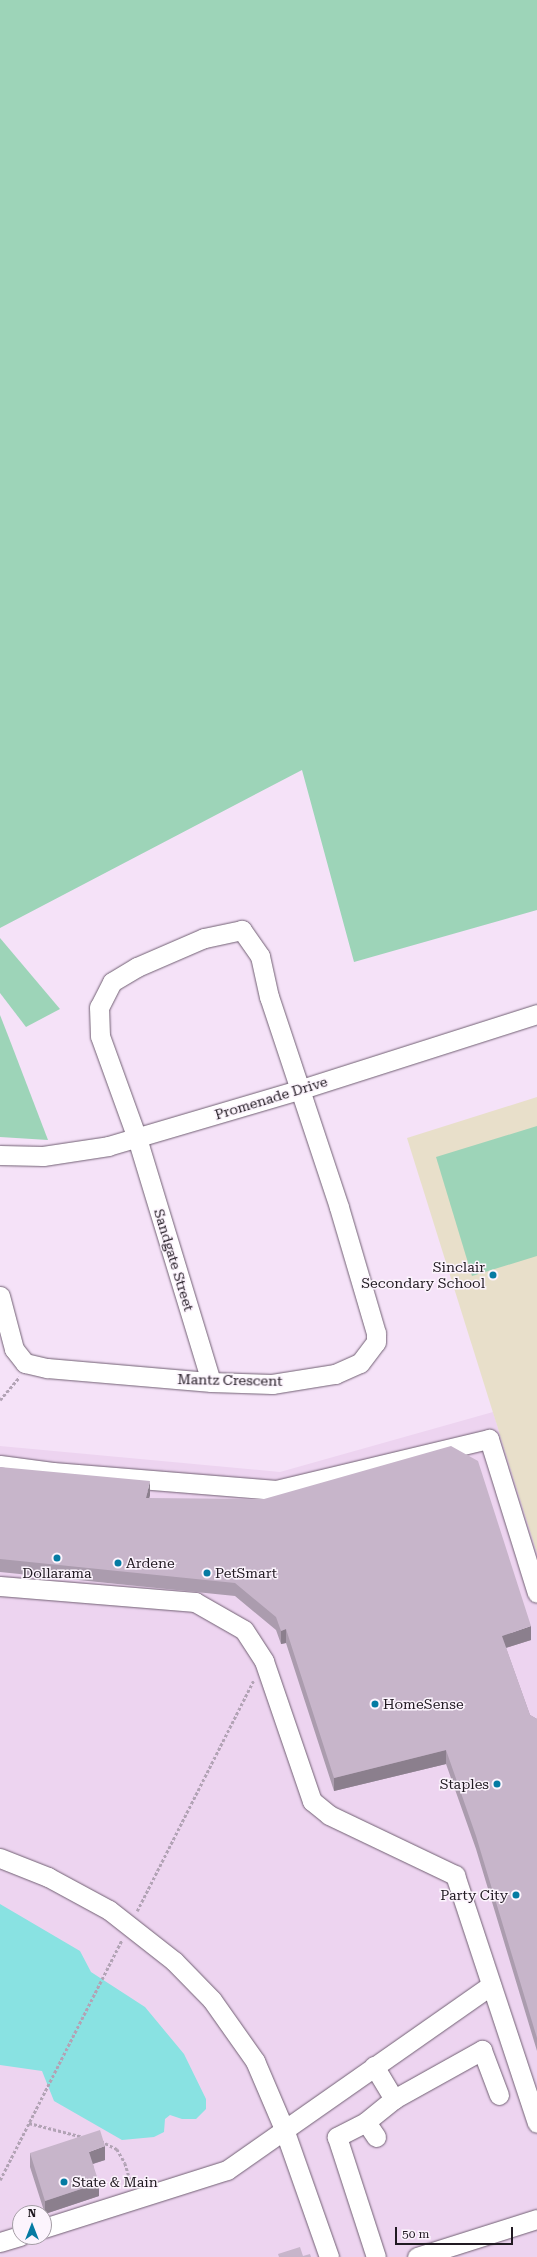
<!DOCTYPE html>
<html>
<head>
<meta charset="utf-8">
<style>
  body { margin:0 }
  #map { position:relative; width:537px; height:2257px; overflow:hidden; background:#f5e2f8; font-family:"Roboto Serif",serif }
  div>[style] { position:absolute }
  [style*='--x'] { left:calc(var(--x)*1px); top:calc(var(--y)*1px); width:calc(var(--w)*1px); rotate:calc(var(--a)*1deg) }
  .built>* { inset:0; background:#edd4f0 }
  .education>* { inset:0; background:#e8dfca }
  .green>* { inset:0; background:#9dd4b8 }
  .water>* { inset:0; background:#89e2e2 }
  .path>* { height:2.5px; margin-top:-1.25px; transform-origin:0; background:repeating-linear-gradient(90deg,#b2a3b5 0 3px,transparent 0 5px) }
  .roads { filter:drop-shadow(0 0 1px #716073) drop-shadow(0 0 1px #716073) }
  .minor>* { height:19px; margin:-9.5px; padding:0 9.5px; transform-origin:9.5px; border-radius:9.5px; background:#fff }
  .wall>* { inset:0; background:#ab9cae }
  .shaded-wall>* { inset:0; background:#8b7f8d }
  .building>* { inset:0; background:#c7b5ca }
  .dots>* { width:11px; height:11px; translate:-50% -50%; box-sizing:border-box; border:2px solid #fcf4fd; border-radius:50% }
  span { translate:-50% -50%; white-space:nowrap; text-align:center; line-height:1.15; -webkit-text-stroke:3px #fcf4fd; paint-order:stroke }
  .street-label { font-size:14px; color:#211a22 }
  .poi-label { font-size:14px; color:#211a22 }
  .right { translate:-100% -50%; text-align:right }
  .left { translate:0 -50%; text-align:left }
  .north { position:absolute; left:12px; top:2205px; width:40px; height:40px; box-sizing:border-box; background:#fcf4fd; border:1px solid #a49da5; border-radius:50%; rotate:0deg; font-size:11px; font-weight:700; line-height:16px; text-align:center; color:#211a22 }
  .north::after { content:''; display:block; margin:auto; width:14px; height:18px; background:#057ba3; clip-path:polygon(50% 0,100% 100%,50% 72%,0 100%) }
  .scale { position:absolute; left:395px; top:2227px; width:118px; height:18px; box-sizing:border-box; border:2px solid #211a22; border-top:0; padding-left:5px; font-size:12px; line-height:14px; white-space:nowrap; color:#211a22; -webkit-text-stroke:3px #fcf4fd; paint-order:stroke }
</style>
</head>
<body>
<div id="map">
  <div class="built">
    <i style="clip-path:polygon(evenodd,493px 1412px,537px 1553px,537px 2257px,0 2257px,0 1446px,280px 1472px,493px 1412px,20px 2213px,44px 2213px,44px 2237px,20px 2237px,20px 2213px)"></i>
  </div>
  <div class="education">
    <i style="clip-path:polygon(537px 1097px,537px 1553px,407px 1138px)"></i>
  </div>
  <div class="green">
    <i style="clip-path:polygon(0 0,537px 0,537px 910px,354px 962px,302px 770px,0 928px)"></i>
    <i style="clip-path:polygon(0 938px,60px 1009px,26px 1027px,0 993px)"></i>
    <i style="clip-path:polygon(0 1015px,9px 1038px,48px 1140px,0 1137px)"></i>
    <i style="clip-path:polygon(537px 1126px,537px 1256px,472px 1276px,436px 1157px)"></i>
  </div>
  <div class="water">
    <i style="clip-path:polygon(0 1904px,80px 1951px,91px 1972px,145px 2007px,184px 2054px,206px 2099px,206px 2109px,196px 2119px,182px 2119px,170px 2115px,165px 2119px,164px 2132px,154px 2137px,122px 2140px,54px 2101px,42px 2071px,0 2065px)"></i>
  </div>
  <div class="path">
    <i style="--x:0;--y:1400;--w:30;--a:-50"></i>
    <i style="--x:137;--y:1911;--w:258;--a:-63.2"></i>
    <i style="--x:29;--y:2123;--w:56;--a:14.5"></i>
    <i style="--x:101;--y:2141;--w:18;--a:27"></i>
    <i style="--x:117;--y:2149;--w:16;--a:60"></i>
    <i style="--x:125;--y:2163;--w:21;--a:73"></i>
    <i style="--x:0;--y:2180;--w:269;--a:-63.1"></i>
  </div>
  <div class="roads">
    <div class="minor">
      <i style="--x:0;--y:1155;--w:43;--a:1.3"></i>
      <i style="--x:43;--y:1156;--w:66;--a:-8.7"></i>
      <i style="--x:108;--y:1146;--w:205;--a:-16.4"></i>
      <i style="--x:305;--y:1088;--w:244;--a:-17.7"></i>
      <i style="--x:0;--y:1296;--w:55;--a:75.2"></i>
      <i style="--x:14;--y:1349;--w:18;--a:52"></i>
      <i style="--x:25;--y:1363;--w:23;--a:13"></i>
      <i style="--x:47;--y:1368;--w:165;--a:4.9"></i>
      <i style="--x:211;--y:1382;--w:61;--a:1.9"></i>
      <i style="--x:272;--y:1384;--w:64;--a:-9"></i>
      <i style="--x:335;--y:1374;--w:27;--a:-24"></i>
      <i style="--x:360;--y:1363;--w:26;--a:-53"></i>
      <i style="--x:376;--y:1342;--w:9;--a:-90"></i>
      <i style="--x:376;--y:1333;--w:131;--a:-106.4"></i>
      <i style="--x:339;--y:1207;--w:221;--a:-108.4"></i>
      <i style="--x:269;--y:997;--w:42;--a:-102.4"></i>
      <i style="--x:260;--y:956;--w:32;--a:-125"></i>
      <i style="--x:242;--y:930;--w:39;--a:168"></i>
      <i style="--x:204;--y:938;--w:73;--a:156.6"></i>
      <i style="--x:137;--y:967;--w:29;--a:149"></i>
      <i style="--x:112;--y:982;--w:28;--a:117"></i>
      <i style="--x:99;--y:1007;--w:29;--a:88"></i>
      <i style="--x:100;--y:1036;--w:109;--a:70.1"></i>
      <i style="--x:137;--y:1138;--w:255;--a:73.1"></i>
      <i style="--x:0;--y:1465;--w:53;--a:7.5"></i>
      <i style="--x:53;--y:1472;--w:224;--a:4.6"></i>
      <i style="--x:276;--y:1490;--w:219;--a:-13.5"></i>
      <i style="--x:489;--y:1439;--w:161;--a:72.7"></i>
      <i style="--x:0;--y:1586;--w:196;--a:4.7"></i>
      <i style="--x:195;--y:1602;--w:56;--a:29.7"></i>
      <i style="--x:244;--y:1630;--w:37;--a:57"></i>
      <i style="--x:264;--y:1661;--w:148;--a:71.1"></i>
      <i style="--x:312;--y:1801;--w:22;--a:39"></i>
      <i style="--x:329;--y:1815;--w:140;--a:25.5"></i>
      <i style="--x:455;--y:1875;--w:261;--a:71.7"></i>
      <i style="--x:0;--y:1858;--w:52;--a:21.6"></i>
      <i style="--x:48;--y:1877;--w:69;--a:28.4"></i>
      <i style="--x:109;--y:1910;--w:83;--a:38.1"></i>
      <i style="--x:174;--y:1961;--w:54;--a:45.7"></i>
      <i style="--x:212;--y:2000;--w:75;--a:54.8"></i>
      <i style="--x:255;--y:2061;--w:74;--a:66.9"></i>
      <i style="--x:284;--y:2129;--w:136;--a:70.6"></i>
      <i style="--x:374;--y:2066;--w:39;--a:59"></i>
      <i style="--x:394;--y:2099;--w:36;--a:141"></i>
      <i style="--x:366;--y:2122;--w:18;--a:56"></i>
      <i style="--x:394;--y:2099;--w:101;--a:-29.1"></i>
      <i style="--x:482;--y:2050;--w:48;--a:69.3"></i>
      <i style="--x:366;--y:2122;--w:33;--a:153"></i>
      <i style="--x:337;--y:2137;--w:126;--a:72"></i>
      <i style="--x:44;--y:2228;--w:192;--a:-17.6"></i>
      <i style="--x:227;--y:2170;--w:322;--a:-35"></i>
      <i style="--x:0;--y:2242;--w:21;--a:-17"></i>
      <i style="--x:417;--y:2257;--w:126;--a:-17.6"></i>
    </div>
  </div>
  <div class="wall">
    <i style="clip-path:polygon(0 1467px,150px 1495px,149px 1498px,531px 1640px,506px 1648px,530px 1715px,537px 1719px,537px 2051px,476px 1849px,446px 1764px,334px 1791px,286px 1643px,281px 1644px,276px 1630px,235px 1596px,0 1572px)"></i>
    <i style="clip-path:polygon(30px 2153px,105px 2160px,93px 2164px,99px 2196px,45px 2214px,30px 2167px)"></i>
  </div>
  <div class="shaded-wall">
    <i style="clip-path:polygon(150px 1481px,150px 1495px,146px 1512px,146px 1498px)"></i>
    <i style="clip-path:polygon(531px 1626px,531px 1640px,502px 1649px,502px 1636px)"></i>
    <i style="clip-path:polygon(286px 1629px,286px 1643px,281px 1644px,281px 1631px)"></i>
    <i style="clip-path:polygon(446px 1750px,446px 1764px,334px 1791px,334px 1778px)"></i>
    <i style="clip-path:polygon(105px 2146px,105px 2160px,89px 2165px,89px 2152px)"></i>
    <i style="clip-path:polygon(99px 2183px,99px 2196px,45px 2214px,45px 2201px)"></i>
  </div>
  <div class="building">
    <i style="clip-path:polygon(451px 1446px,478px 1461px,531px 1626px,502px 1636px,530px 1715px,537px 1719px,537px 2038px,476px 1836px,446px 1750px,334px 1778px,286px 1629px,281px 1631px,276px 1617px,235px 1583px,0 1559px,0 1467px,150px 1481px,146px 1498px,264px 1499px)"></i>
    <i style="clip-path:polygon(100px 2130px,105px 2146px,89px 2152px,99px 2183px,45px 2201px,30px 2153px)"></i>
    <i style="clip-path:polygon(300px 2247px,303px 2256px,310px 2254px,311px 2257px,279px 2257px,278px 2254px)"></i>
  </div>
  <div class="dots">
    <i style="left:493px;top:1275px;background:#057ba3"></i>
    <i style="left:57px;top:1558px;background:#057ba3"></i>
    <i style="left:118px;top:1563px;background:#057ba3"></i>
    <i style="left:207px;top:1573px;background:#057ba3"></i>
    <i style="left:375px;top:1704px;background:#057ba3"></i>
    <i style="left:497px;top:1784px;background:#057ba3"></i>
    <i style="left:516px;top:1895px;background:#057ba3"></i>
    <i style="left:64px;top:2182px;background:#057ba3"></i>
  </div>
  <div class="street-label">
    <span style="left:271px;top:1098px;rotate:-17deg">Promenade Drive</span>
    <span style="left:174px;top:1260px;rotate:73deg">Sandgate Street</span>
    <span style="left:230px;top:1380px;rotate:1deg">Mantz Crescent</span>
  </div>
  <div class="poi-label">
    <span class="right" style="left:485px;top:1275px">Sinclair<br>Secondary School</span>
    <span class="left" style="left:126px;top:1563px">Ardene</span>
    <span style="left:57px;top:1573px">Dollarama</span>
    <span class="left" style="left:215px;top:1573px">PetSmart</span>
    <span class="left" style="left:383px;top:1704px">HomeSense</span>
    <span class="right" style="left:489px;top:1784px">Staples</span>
    <span class="right" style="left:508px;top:1895px">Party City</span>
    <span class="left" style="left:72px;top:2182px">State &amp; Main</span>
  </div>
  <div class="north">N</div>
  <div class="scale">50 m</div>
</div>
</body>
</html>
